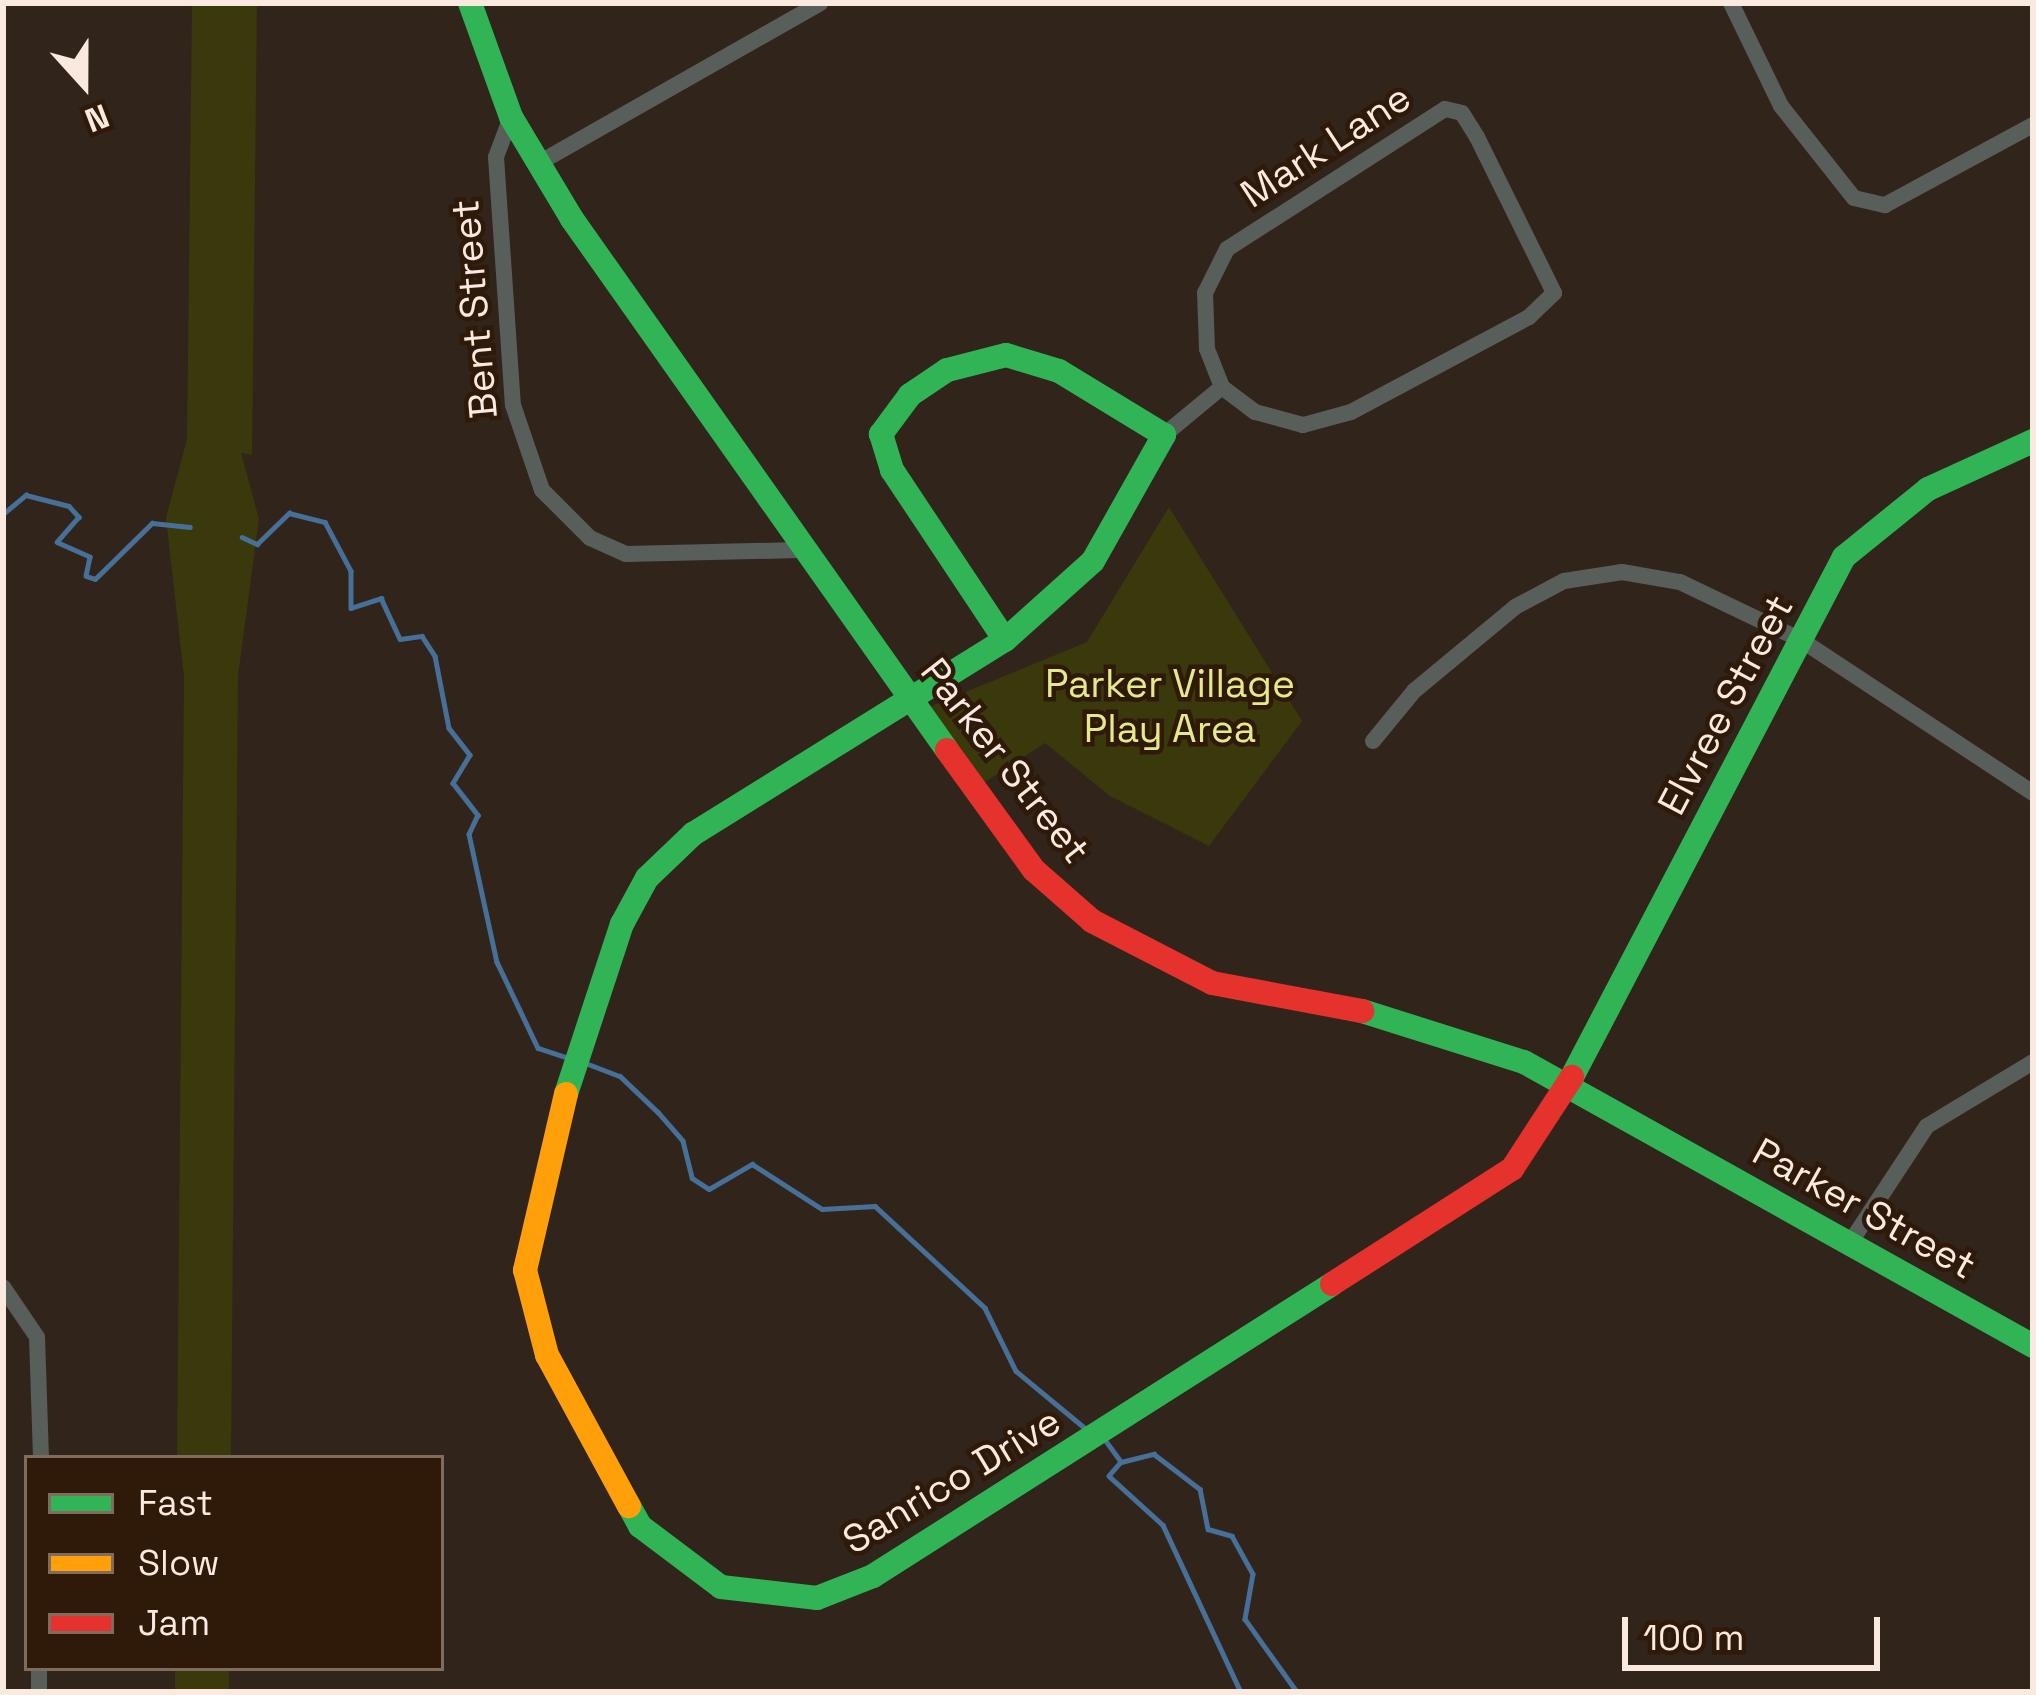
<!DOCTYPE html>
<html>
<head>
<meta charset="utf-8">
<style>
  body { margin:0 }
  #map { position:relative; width:2036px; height:1695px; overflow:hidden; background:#31241b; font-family:"Space Grotesk",sans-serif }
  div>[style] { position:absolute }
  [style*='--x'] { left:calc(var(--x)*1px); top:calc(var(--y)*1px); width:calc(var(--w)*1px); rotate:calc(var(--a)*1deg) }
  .green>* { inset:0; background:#39390b }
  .stream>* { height:4.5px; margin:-2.25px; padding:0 2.25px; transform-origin:2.25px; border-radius:2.25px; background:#467098 }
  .street>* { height:16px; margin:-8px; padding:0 8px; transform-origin:8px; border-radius:8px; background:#585e5a }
  .fast>* { height:24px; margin:-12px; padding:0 12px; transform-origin:12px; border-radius:12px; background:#30b455 }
  .slow>* { height:24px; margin:-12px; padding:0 12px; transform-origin:12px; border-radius:12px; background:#ff9f0a }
  .jam>* { height:24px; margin:-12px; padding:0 12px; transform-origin:12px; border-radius:12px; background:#e5322d }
  span { translate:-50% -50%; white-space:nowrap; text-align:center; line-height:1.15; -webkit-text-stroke:9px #2f1908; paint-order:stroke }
  .street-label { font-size:39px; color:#f9e9df }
  .park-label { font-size:39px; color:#e4e98c }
  .frame { position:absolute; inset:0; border:6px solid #f9e9df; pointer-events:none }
  .legend { position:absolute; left:24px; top:1455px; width:420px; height:216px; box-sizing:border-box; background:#2f1908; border:3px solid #806c5e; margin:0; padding:15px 21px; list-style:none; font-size:36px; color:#f9e9df }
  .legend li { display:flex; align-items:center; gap:24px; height:60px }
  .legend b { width:60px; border:3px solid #806c5e }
  .north { position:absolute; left:24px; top:24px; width:120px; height:120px; -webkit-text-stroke:9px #2f1908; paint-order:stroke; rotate:159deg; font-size:33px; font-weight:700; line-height:48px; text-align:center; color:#f9e9df }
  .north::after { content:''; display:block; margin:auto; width:42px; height:54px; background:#f9e9df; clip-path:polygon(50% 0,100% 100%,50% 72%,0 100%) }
  .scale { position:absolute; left:1622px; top:1617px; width:258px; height:54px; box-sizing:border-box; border:6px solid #f9e9df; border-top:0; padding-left:15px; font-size:36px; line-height:42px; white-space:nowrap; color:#f9e9df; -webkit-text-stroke:9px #2f1908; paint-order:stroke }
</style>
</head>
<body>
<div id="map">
  <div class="green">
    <i style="clip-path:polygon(192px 3px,257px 3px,252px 455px,241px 453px,259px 519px,238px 676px,231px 1458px,177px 1458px,184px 676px,166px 518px,187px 439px)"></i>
    <i style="clip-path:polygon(1169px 507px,1302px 721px,1209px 846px,1110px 796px,1045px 743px,982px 784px,929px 707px,1087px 642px)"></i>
    <i style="clip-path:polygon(175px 1668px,229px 1668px,229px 1692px,175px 1692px)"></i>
  </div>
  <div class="stream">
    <i style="--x:3;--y:514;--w:30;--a:-40"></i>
    <i style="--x:26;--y:495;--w:44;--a:14.3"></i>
    <i style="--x:69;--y:506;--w:15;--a:48"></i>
    <i style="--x:79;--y:517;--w:33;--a:131"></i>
    <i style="--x:57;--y:542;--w:36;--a:24"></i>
    <i style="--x:90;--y:557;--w:19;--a:102"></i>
    <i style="--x:86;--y:576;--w:9;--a:18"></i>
    <i style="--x:95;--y:579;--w:80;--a:-44.5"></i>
    <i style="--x:152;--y:523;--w:38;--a:6"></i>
    <i style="--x:242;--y:537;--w:17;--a:25"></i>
    <i style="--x:257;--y:544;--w:45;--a:-44.1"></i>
    <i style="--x:289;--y:513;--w:37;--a:14"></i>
    <i style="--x:325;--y:522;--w:55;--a:62"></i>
    <i style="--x:351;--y:571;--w:37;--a:90"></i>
    <i style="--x:351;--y:608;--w:32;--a:-18"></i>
    <i style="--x:381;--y:598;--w:45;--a:65.1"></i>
    <i style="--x:400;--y:639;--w:22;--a:-8"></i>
    <i style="--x:422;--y:636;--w:24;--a:57"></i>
    <i style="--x:435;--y:656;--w:73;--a:79"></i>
    <i style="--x:449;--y:728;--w:34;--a:52"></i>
    <i style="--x:470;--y:755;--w:33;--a:121"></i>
    <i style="--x:453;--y:783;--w:41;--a:52"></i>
    <i style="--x:478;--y:815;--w:21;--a:115"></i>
    <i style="--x:469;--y:834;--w:131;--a:77.7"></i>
    <i style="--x:497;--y:962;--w:95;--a:64.5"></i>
    <i style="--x:538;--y:1048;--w:29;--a:18"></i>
    <i style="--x:583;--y:1062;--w:40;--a:21"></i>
    <i style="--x:620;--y:1076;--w:52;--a:43.5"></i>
    <i style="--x:658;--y:1112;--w:38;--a:49"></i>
    <i style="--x:683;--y:1141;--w:38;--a:76"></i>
    <i style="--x:692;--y:1178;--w:20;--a:33"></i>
    <i style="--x:709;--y:1189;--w:50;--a:-30.2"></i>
    <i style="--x:752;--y:1164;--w:83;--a:32.7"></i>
    <i style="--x:822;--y:1209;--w:53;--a:-3.2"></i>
    <i style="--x:875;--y:1206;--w:150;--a:42.8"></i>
    <i style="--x:985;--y:1308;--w:70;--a:63.8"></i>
    <i style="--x:1016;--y:1371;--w:91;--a:39.6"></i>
    <i style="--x:1106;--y:1441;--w:26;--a:54"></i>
    <i style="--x:1121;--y:1462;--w:34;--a:-14"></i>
    <i style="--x:1154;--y:1454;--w:58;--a:37.3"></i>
    <i style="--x:1200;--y:1489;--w:41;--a:78.7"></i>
    <i style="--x:1208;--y:1529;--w:25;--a:16"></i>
    <i style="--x:1232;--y:1536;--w:43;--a:61.1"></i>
    <i style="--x:1253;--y:1574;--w:46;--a:100.1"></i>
    <i style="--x:1245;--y:1619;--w:90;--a:54.5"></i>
    <i style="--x:1121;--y:1462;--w:18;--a:131"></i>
    <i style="--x:1109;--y:1476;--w:73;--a:42.2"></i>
    <i style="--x:1163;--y:1525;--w:184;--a:65"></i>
  </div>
  <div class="street">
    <i style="--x:1731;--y:3;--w:114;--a:64.1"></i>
    <i style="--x:1781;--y:106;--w:117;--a:51.6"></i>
    <i style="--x:1854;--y:198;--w:32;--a:13"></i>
    <i style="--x:1885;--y:205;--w:168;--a:-28.4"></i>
    <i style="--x:1445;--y:109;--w:17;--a:13"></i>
    <i style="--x:1462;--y:113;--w:28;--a:58"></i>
    <i style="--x:1477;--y:137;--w:174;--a:63.7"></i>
    <i style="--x:1554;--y:293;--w:35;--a:136"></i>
    <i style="--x:1529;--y:317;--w:202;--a:151.9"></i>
    <i style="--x:1351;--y:412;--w:50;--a:164.8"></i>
    <i style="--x:1303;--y:425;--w:50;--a:-164.8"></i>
    <i style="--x:1255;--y:412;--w:41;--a:-142.9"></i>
    <i style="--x:1222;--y:387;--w:41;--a:-111.5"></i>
    <i style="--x:1207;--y:349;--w:56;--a:-92"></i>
    <i style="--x:1205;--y:293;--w:49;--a:-63.4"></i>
    <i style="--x:1227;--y:249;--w:259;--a:-32.7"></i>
    <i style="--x:511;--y:117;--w:43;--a:110.6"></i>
    <i style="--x:496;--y:157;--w:249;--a:86.1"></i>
    <i style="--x:513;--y:405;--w:90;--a:71.2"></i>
    <i style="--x:542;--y:490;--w:68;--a:45"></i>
    <i style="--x:590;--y:538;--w:39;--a:24"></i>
    <i style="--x:626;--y:554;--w:183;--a:-1.3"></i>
    <i style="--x:537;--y:164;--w:326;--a:-29.6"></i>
    <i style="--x:1164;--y:435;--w:75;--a:-39.6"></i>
    <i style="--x:1373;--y:741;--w:65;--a:-50.6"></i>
    <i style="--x:1414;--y:691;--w:131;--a:-39.7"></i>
    <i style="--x:1515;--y:607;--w:55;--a:-28"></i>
    <i style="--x:1564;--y:581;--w:59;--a:-8.8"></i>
    <i style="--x:1622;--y:572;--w:59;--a:9.8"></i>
    <i style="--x:1680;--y:582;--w:134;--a:25.6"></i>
    <i style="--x:1801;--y:640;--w:278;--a:33.4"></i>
    <i style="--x:1850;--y:1243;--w:140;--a:-56.7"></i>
    <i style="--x:1927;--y:1126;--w:124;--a:-31.1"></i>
    <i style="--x:3;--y:1287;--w:60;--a:55.8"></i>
    <i style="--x:37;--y:1337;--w:121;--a:88.1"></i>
    <i style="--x:39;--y:1692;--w:24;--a:-90"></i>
  </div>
  <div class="fast">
    <i style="--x:470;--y:3;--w:121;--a:70.2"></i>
    <i style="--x:511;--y:117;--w:119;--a:59.1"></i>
    <i style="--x:572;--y:219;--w:650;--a:54.77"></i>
    <i style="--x:1362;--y:1011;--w:170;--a:17.5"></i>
    <i style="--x:1524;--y:1062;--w:583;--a:29.16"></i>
    <i style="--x:1572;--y:1077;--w:587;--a:-62.39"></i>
    <i style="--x:1844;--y:557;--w:108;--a:-39"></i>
    <i style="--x:1928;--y:489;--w:115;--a:-24.6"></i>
    <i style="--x:566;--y:1094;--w:179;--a:-71.8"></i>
    <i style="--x:622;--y:924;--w:52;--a:-61.5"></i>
    <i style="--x:647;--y:878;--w:64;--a:-43.7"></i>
    <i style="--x:693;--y:834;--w:367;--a:-31.9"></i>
    <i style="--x:1005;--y:640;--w:118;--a:-41.9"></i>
    <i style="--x:1093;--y:561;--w:145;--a:-60.6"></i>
    <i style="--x:1164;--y:435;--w:123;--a:-148.6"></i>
    <i style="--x:1059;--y:371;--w:55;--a:-163.2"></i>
    <i style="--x:1006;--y:355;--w:61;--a:165.7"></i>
    <i style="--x:947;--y:370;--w:45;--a:146"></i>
    <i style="--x:910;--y:395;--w:49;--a:126.6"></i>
    <i style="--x:881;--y:434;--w:38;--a:73"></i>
    <i style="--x:892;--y:470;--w:204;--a:56.4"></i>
    <i style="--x:629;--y:1506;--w:23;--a:61"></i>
    <i style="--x:640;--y:1526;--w:101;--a:37"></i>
    <i style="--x:721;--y:1587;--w:97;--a:6.5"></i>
    <i style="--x:817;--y:1598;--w:60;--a:-21.4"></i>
    <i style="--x:873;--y:1576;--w:544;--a:-32.46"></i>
  </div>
  <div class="slow">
    <i style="--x:566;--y:1094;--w:181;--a:103.1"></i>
    <i style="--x:525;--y:1270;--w:88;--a:75.5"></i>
    <i style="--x:547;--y:1355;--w:172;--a:61.5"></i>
  </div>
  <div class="jam">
    <i style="--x:947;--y:750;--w:148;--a:54.1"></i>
    <i style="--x:1034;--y:870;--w:77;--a:41.3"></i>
    <i style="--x:1092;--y:921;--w:135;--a:27.3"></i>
    <i style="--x:1212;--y:983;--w:153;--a:10.6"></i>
    <i style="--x:1332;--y:1284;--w:214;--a:-32.6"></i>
    <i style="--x:1512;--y:1169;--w:110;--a:-56.9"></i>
  </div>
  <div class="street-label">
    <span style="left:1326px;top:146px;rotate:-33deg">Mark Lane</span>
    <span style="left:475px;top:309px;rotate:-95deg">Bent Street</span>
    <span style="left:1726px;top:705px;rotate:-62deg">Elvree Street</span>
    <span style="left:1005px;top:761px;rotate:52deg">Parker Street</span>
    <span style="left:1864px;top:1209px;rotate:29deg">Parker Street</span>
    <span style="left:952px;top:1481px;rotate:-31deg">Sanrico Drive</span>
  </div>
  <div class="park-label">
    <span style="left:1170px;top:707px">Parker Village<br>Play Area</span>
  </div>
  <div class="frame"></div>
  <ul class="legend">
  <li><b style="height:15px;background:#30b455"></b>Fast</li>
  <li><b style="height:15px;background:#ff9f0a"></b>Slow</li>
  <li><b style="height:15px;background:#e5322d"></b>Jam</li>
  </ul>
  <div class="north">N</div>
  <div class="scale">100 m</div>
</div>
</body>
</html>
